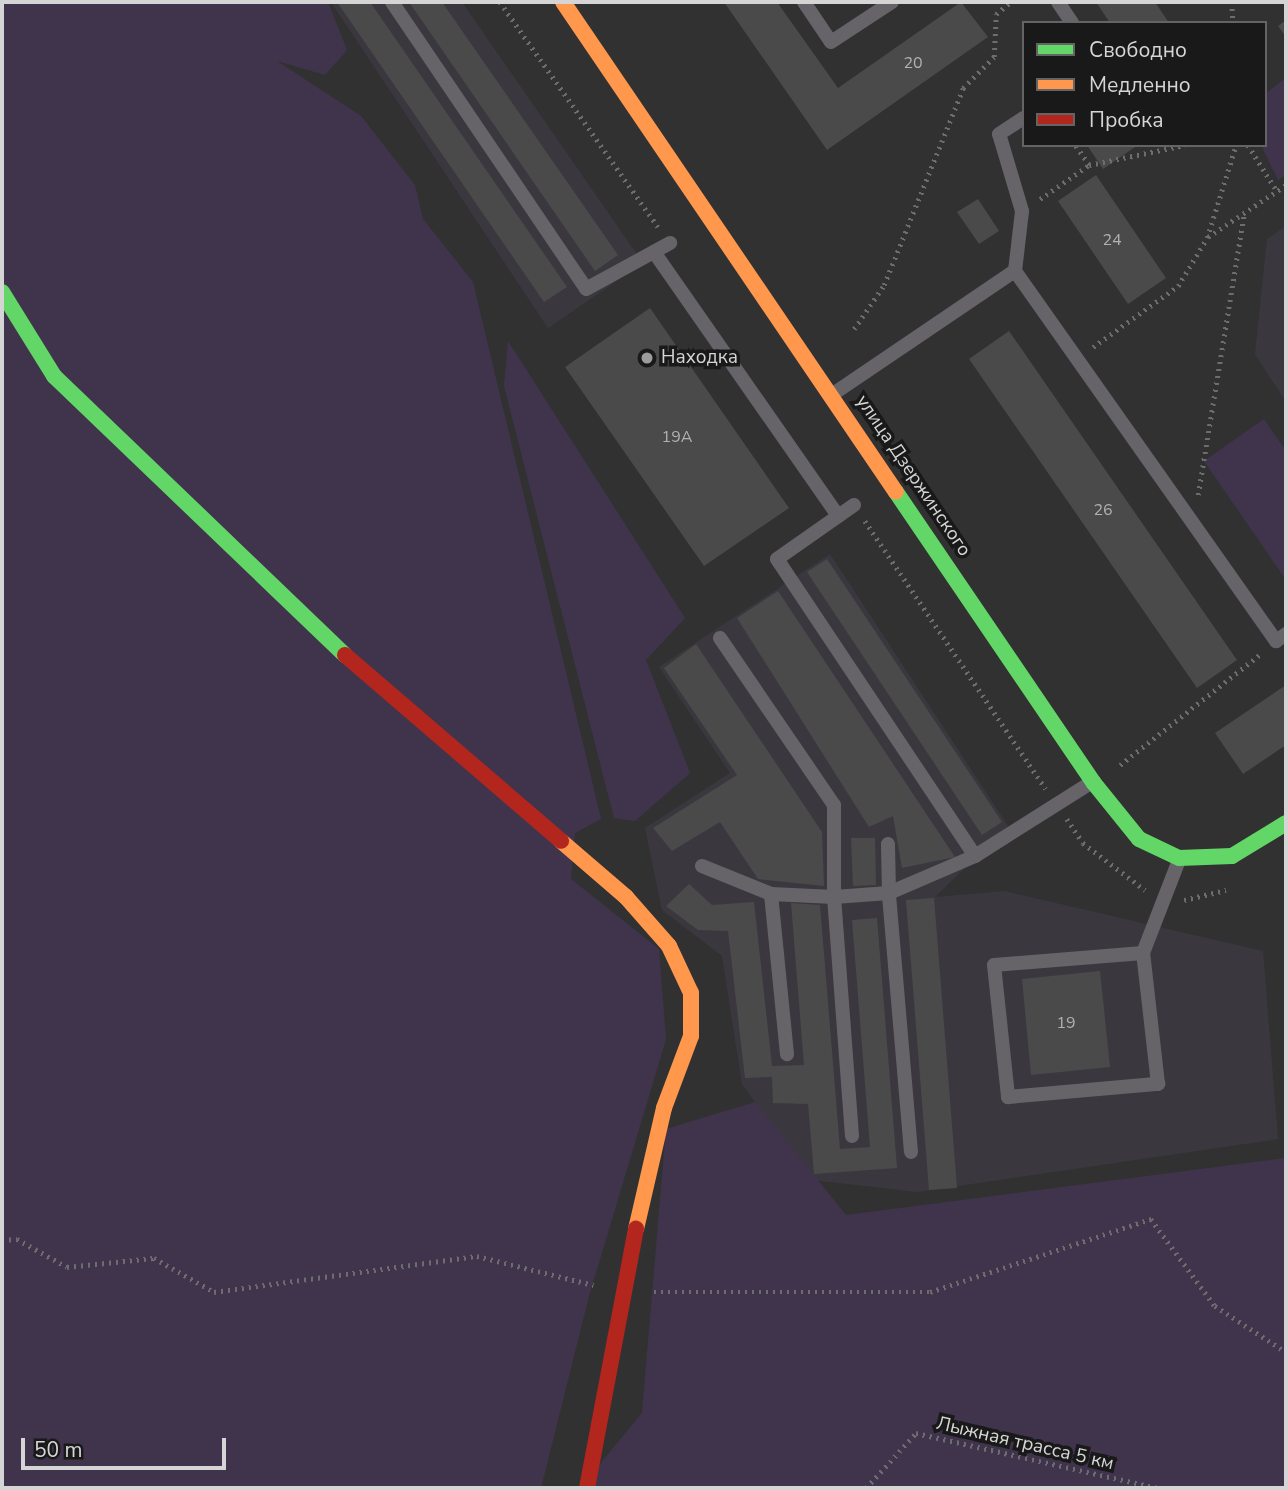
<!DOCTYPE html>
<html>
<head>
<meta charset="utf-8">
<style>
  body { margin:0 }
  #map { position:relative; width:1288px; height:1490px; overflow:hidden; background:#313132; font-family:"Nunito Sans",sans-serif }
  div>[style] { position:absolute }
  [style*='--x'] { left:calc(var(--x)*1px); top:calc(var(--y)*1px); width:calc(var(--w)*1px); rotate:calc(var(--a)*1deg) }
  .built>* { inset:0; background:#3b373f }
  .green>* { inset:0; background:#40344c }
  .building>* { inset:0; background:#4a4a4b }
  .path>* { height:4.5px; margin-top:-2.25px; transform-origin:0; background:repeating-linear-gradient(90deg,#6d6c6f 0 2px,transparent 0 7px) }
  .lane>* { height:14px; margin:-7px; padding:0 7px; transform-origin:7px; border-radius:7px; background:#676469 }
  .fast>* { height:16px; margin:-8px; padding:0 8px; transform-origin:8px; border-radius:8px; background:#63d668 }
  .slow>* { height:16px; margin:-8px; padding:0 8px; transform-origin:8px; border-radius:8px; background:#ff974d }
  .jam>* { height:16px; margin:-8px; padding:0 8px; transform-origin:8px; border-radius:8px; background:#b3261e }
  .dots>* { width:19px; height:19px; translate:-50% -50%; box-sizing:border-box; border:4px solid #19191a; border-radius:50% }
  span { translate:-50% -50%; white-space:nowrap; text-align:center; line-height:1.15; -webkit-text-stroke:7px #19191a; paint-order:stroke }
  .number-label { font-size:16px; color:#b2b2b3 }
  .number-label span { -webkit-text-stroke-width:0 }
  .poi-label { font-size:19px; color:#d5d5d6 }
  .left { translate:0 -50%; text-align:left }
  .street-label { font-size:19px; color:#d5d5d6 }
  .frame { position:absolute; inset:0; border:4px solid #d5d5d6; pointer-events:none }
  .legend { position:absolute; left:1022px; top:21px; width:245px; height:126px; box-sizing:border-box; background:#19191a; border:2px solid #646465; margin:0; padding:9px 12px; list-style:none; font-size:21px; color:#d5d5d6 }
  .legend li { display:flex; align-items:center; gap:14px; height:35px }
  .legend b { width:35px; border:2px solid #646465 }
  .scale { position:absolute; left:21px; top:1438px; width:205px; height:32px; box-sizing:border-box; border:4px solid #d5d5d6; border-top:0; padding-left:9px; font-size:21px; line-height:24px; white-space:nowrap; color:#d5d5d6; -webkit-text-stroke:5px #19191a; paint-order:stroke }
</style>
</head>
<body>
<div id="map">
  <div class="built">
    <i style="clip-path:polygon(331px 2px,462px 2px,643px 263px,548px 328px)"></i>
    <i style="clip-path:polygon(1286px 226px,1286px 402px,1255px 354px,1267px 239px)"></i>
    <i style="clip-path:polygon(830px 554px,1008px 826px,935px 897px,1004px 891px,1263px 951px,1278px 1139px,917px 1192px,812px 1180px,742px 1084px,722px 956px,662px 910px,645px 828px,730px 773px,659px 667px)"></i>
  </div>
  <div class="green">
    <i style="clip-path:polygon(2px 2px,328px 2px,347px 50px,325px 75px,277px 61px,361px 116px,415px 185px,423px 219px,473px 282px,601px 819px,575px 833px,571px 879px,659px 949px,666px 1039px,589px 1296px,541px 1488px,2px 1488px)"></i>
    <i style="clip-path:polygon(1286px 78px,1286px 175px,1278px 180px,1261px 145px,1265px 94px)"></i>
    <i style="clip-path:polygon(508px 341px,685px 618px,646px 660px,690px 773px,635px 821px,614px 818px,504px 386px)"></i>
    <i style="clip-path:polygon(1264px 419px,1286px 451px,1284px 577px,1204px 461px)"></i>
    <i style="clip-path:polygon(755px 1102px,846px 1215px,1286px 1158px,1286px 1488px,580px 1488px,642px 1413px,666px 1129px)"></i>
  </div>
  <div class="building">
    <i style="clip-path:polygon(337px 2px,370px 2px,567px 287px,544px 302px)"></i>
    <i style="clip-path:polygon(409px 2px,442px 2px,618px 255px,595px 271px)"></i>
    <i style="clip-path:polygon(724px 2px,777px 2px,838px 88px,961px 2px,988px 37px,827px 150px)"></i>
    <i style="clip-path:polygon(1096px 2px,1155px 2px,1169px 23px,1110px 23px)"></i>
    <i style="clip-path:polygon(1286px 20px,1286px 37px,1278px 26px)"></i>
    <i style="clip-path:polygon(1087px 145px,1138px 145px,1103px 169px)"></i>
    <i style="clip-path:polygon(1096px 175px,1166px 278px,1128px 304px,1058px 201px)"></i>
    <i style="clip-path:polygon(978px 199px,999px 231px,979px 244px,957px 212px)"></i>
    <i style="clip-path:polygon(650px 308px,789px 508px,704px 566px,565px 367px)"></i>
    <i style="clip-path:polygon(1009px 331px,1237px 660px,1197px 688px,969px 359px)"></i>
    <i style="clip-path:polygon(827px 559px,1002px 822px,982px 835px,807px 572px)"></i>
    <i style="clip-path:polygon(778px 591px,955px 857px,902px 868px,893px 816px,869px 827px,737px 618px)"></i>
    <i style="clip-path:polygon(696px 644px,822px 832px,824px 886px,758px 879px,720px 822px,672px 851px,653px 828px,737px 775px,664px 668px)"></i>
    <i style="clip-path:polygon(1286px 685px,1286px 745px,1243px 774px,1215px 733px)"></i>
    <i style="clip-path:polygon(851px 838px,875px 838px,876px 885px,853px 886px)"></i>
    <i style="clip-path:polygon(689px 884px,712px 905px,754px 902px,772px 1066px,804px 1065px,791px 903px,820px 905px,840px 1149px,870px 1147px,852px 920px,877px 918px,897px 1168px,814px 1174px,808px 1104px,773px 1103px,772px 1077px,745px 1078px,728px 931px,698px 930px,666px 906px)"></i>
    <i style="clip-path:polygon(934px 898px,957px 1188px,929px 1190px,906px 900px)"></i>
    <i style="clip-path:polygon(1100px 971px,1110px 1067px,1031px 1075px,1022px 979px)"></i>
  </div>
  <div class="path">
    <i style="--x:500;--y:2;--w:275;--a:54.9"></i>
    <i style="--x:1232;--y:2;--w:21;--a:87"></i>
    <i style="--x:1248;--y:145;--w:54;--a:57.8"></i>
    <i style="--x:1089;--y:165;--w:98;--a:-11.8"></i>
    <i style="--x:1040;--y:199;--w:60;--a:-34.8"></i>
    <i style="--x:1089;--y:165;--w:24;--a:-125"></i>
    <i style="--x:1208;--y:237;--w:94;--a:-33.7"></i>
    <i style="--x:854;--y:329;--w:53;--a:-55.7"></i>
    <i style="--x:884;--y:285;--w:212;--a:-68.1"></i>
    <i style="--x:963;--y:88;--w:44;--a:-45"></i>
    <i style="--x:994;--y:57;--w:43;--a:-87.3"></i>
    <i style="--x:996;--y:14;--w:19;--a:-39"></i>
    <i style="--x:1093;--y:347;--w:105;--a:-35.7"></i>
    <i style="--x:1178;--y:286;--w:56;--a:-58.9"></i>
    <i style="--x:1207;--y:238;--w:97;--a:-72.7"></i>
    <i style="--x:1198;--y:495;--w:286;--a:-80.7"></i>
    <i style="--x:865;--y:521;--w:323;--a:56"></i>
    <i style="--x:1120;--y:765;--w:181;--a:-38.3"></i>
    <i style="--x:1067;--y:819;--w:29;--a:56"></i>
    <i style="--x:1083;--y:843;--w:78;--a:37.2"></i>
    <i style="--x:1184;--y:900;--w:43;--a:-13.4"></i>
    <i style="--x:2;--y:1240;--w:15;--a:-4"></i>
    <i style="--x:17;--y:1239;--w:57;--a:29.2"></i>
    <i style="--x:67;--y:1267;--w:87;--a:-5.9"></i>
    <i style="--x:154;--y:1258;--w:69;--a:29.5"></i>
    <i style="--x:214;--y:1292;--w:265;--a:-7.8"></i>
    <i style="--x:477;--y:1256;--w:120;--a:14"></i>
    <i style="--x:654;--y:1292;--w:276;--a:0"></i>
    <i style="--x:930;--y:1292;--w:233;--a:-18.3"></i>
    <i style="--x:1151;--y:1219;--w:108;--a:53.7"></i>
    <i style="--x:1215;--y:1306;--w:85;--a:32.9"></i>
    <i style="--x:866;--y:1488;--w:74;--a:-47.7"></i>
    <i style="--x:916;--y:1433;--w:249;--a:12.8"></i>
  </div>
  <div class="lane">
    <i style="--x:392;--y:2;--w:346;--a:55.9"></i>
    <i style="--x:586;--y:289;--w:96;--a:-28.7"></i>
    <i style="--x:804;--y:2;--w:48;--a:56"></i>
    <i style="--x:831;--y:42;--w:73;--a:-33.3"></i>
    <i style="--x:1058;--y:2;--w:25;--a:56"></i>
    <i style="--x:654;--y:252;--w:322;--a:55.1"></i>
    <i style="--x:1015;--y:271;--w:453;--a:54.8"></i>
    <i style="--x:1276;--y:641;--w:12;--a:-35"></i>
    <i style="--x:833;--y:394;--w:220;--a:-34.1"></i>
    <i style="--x:1015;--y:271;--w:60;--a:-83.3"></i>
    <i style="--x:1022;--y:211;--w:80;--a:-106.6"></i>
    <i style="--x:999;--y:134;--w:30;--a:-33"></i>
    <i style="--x:854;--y:505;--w:94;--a:145"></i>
    <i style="--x:777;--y:559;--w:357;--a:56.3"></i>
    <i style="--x:720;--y:638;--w:202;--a:55.7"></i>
    <i style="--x:834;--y:805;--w:92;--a:90"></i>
    <i style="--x:834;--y:897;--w:63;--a:-177.3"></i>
    <i style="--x:771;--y:894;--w:161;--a:84.3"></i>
    <i style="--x:702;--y:866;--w:74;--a:22.1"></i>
    <i style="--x:1143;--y:953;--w:149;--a:175.4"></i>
    <i style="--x:994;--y:965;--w:133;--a:83.9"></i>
    <i style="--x:1008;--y:1097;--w:151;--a:-5"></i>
    <i style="--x:1158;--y:1084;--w:132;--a:-96.5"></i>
    <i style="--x:1143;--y:953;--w:100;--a:-68.8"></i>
    <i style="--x:852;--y:1136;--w:240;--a:-94.3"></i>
    <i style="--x:834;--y:897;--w:55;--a:-4.2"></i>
    <i style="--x:889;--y:893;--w:49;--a:-91.2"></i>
    <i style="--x:911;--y:1152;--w:260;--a:-94.9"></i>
    <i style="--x:889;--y:893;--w:94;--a:-23.3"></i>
    <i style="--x:975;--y:856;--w:138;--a:-32.3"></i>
  </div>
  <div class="fast">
    <i style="--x:2;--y:292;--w:99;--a:58.2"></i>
    <i style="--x:54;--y:376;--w:403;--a:43.8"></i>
    <i style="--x:896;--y:492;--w:351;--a:55.8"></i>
    <i style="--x:1093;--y:782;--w:73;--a:51.1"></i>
    <i style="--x:1139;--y:839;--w:44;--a:25.4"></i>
    <i style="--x:1179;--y:858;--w:53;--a:-2.2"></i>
    <i style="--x:1232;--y:856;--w:63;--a:-31.4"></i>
  </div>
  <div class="slow">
    <i style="--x:563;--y:2;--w:592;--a:55.8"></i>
    <i style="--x:561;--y:841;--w:86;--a:40.7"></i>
    <i style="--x:626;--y:897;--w:65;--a:48.7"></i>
    <i style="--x:669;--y:946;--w:52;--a:64.9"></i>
    <i style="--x:691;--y:993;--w:43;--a:90"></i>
    <i style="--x:691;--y:1036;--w:77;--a:110.6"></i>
    <i style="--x:664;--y:1108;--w:124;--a:103"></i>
  </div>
  <div class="jam">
    <i style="--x:345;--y:655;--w:285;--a:40.7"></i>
    <i style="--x:587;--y:1488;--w:264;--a:-79.3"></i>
  </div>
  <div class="dots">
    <i style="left:647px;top:358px;background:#9c9c9d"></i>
  </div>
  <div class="number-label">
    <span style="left:913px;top:63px">20</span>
    <span style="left:1112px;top:240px">24</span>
    <span style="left:677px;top:437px">19А</span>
    <span style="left:1103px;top:510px">26</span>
    <span style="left:1066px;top:1023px">19</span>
  </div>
  <div class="poi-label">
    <span class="left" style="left:661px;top:358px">Находка</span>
  </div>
  <div class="street-label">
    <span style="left:913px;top:476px;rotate:56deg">улица Дзержинского</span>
    <span style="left:1025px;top:1444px;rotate:13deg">Лыжная трасса 5 км</span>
  </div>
  <div class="frame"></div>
  <ul class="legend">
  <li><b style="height:9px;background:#63d668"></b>Свободно</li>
  <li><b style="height:9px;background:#ff974d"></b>Медленно</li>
  <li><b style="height:9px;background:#b3261e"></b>Пробка</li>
  </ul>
  <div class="scale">50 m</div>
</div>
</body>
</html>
